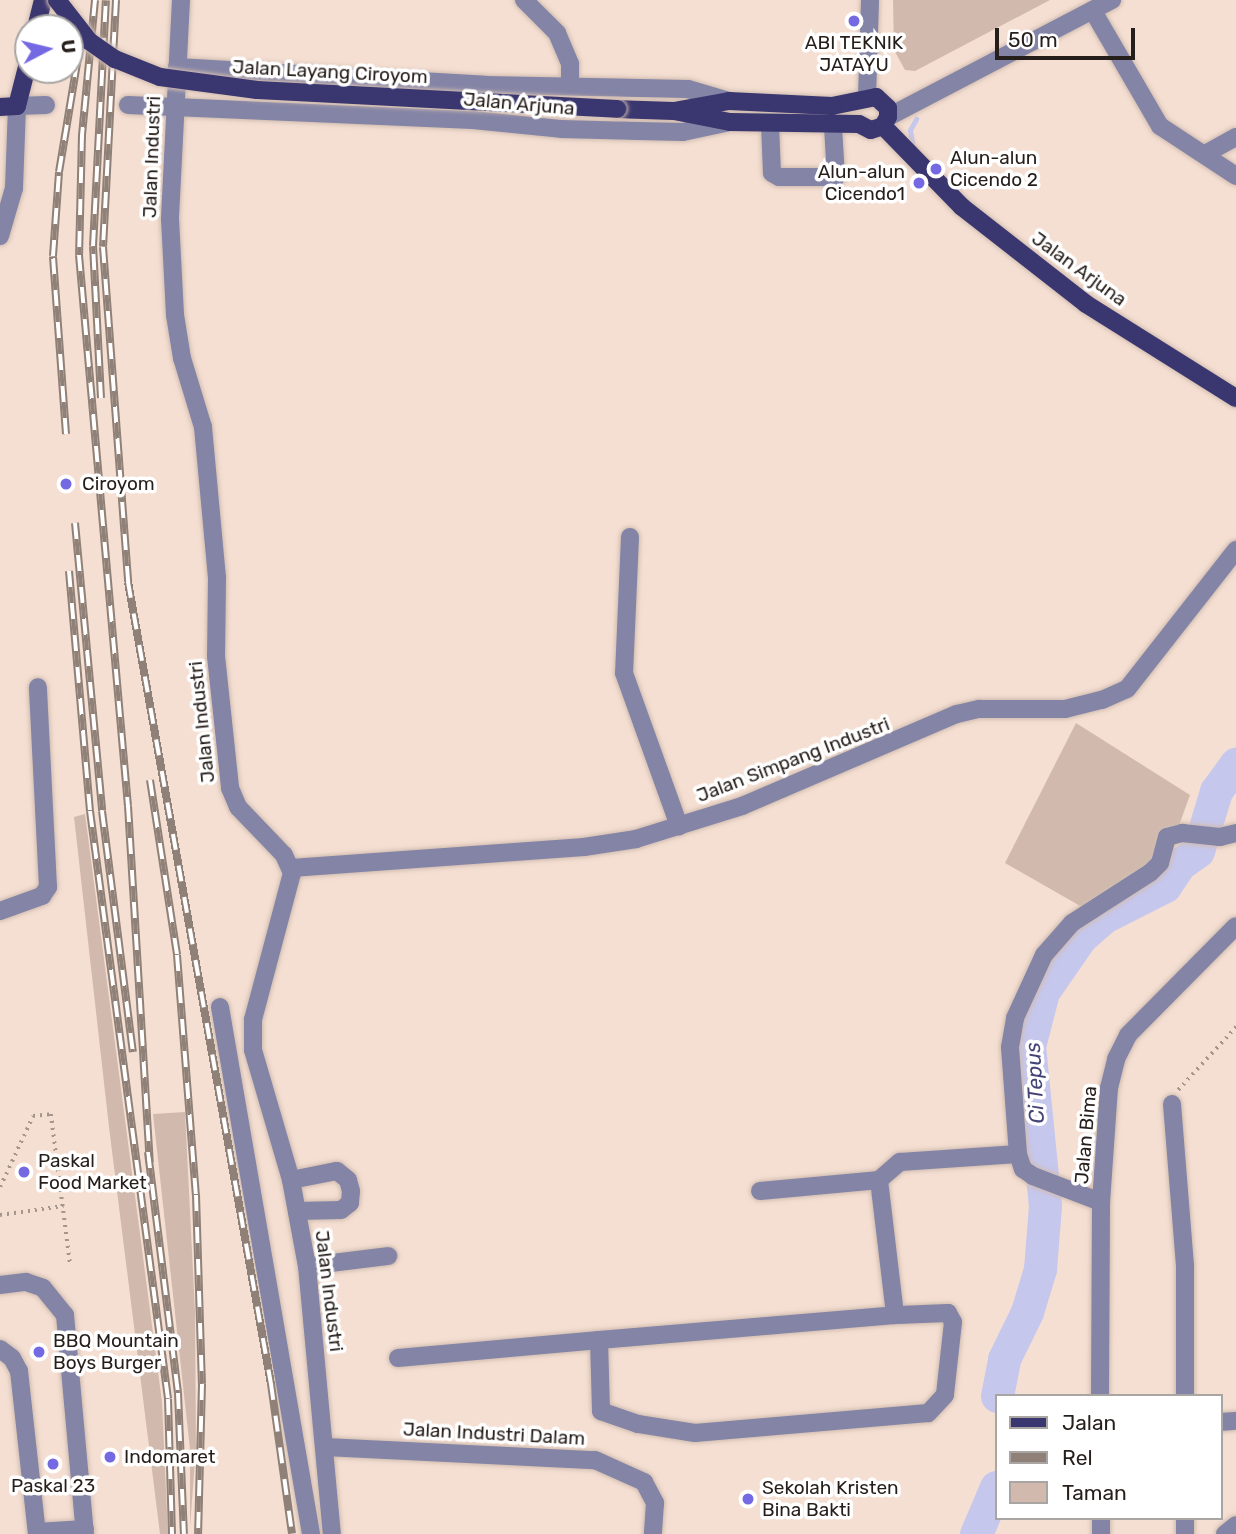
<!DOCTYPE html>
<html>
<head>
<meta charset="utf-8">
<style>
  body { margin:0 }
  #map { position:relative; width:1236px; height:1534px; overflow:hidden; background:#f5dfd2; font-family:Rubik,sans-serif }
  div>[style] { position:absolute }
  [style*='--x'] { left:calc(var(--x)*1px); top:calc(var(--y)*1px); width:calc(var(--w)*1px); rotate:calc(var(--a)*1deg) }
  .green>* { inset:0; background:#d1baad }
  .stream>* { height:5px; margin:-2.5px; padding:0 2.5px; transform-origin:2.5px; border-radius:2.5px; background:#c6c7ed }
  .river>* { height:33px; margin:-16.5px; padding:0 16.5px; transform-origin:16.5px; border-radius:16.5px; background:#c6c7ed }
  .path>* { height:3.5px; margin-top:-1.75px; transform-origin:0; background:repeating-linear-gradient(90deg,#a6958c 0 2px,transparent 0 7px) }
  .roads { filter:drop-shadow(0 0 2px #d0bcb1) drop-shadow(0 0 2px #d0bcb1) }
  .minor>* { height:18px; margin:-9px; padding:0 9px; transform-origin:9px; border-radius:9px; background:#8484a6 }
  .major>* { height:18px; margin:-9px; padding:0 9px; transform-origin:9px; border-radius:9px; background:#3a366f }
  .rail>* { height:8px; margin-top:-4px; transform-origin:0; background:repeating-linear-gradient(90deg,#fff 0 16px,#908178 0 32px); box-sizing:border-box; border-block:2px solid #908178 }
  .bridges { filter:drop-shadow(0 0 2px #d0bcb1) drop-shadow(0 0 2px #d0bcb1) }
  .major-bridge>* { height:18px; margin:-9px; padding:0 9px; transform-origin:9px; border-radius:9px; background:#3a366f }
  .dots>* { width:19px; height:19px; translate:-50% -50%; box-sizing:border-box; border:4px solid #fff; border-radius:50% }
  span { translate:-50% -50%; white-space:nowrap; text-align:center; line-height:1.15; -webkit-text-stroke:7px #fff; paint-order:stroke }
  .poi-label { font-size:19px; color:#261e1a }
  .left { translate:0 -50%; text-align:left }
  .right { translate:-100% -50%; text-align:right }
  .street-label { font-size:19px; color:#261e1a }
  .water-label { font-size:21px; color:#444375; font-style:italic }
  .legend { position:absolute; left:995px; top:1394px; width:228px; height:126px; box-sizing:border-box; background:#fff; border:2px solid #a8a5a3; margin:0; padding:9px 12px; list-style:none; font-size:21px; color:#261e1a }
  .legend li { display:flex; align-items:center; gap:14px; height:35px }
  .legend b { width:35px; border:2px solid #a8a5a3 }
  .north { position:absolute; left:14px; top:14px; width:70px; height:70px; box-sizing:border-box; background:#fff; border:2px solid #a8a5a3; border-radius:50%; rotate:83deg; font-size:19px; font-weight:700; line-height:28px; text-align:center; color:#261e1a }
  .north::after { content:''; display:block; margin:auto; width:24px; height:32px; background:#7468e3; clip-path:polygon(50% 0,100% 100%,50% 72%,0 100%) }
  .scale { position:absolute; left:995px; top:28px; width:140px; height:32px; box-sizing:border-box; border:4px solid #261e1a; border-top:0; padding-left:9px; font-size:21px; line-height:24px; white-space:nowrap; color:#261e1a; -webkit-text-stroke:5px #fff; paint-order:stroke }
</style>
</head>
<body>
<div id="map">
  <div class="green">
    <i style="clip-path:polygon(893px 0,1050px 0,915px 71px,905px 70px,894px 50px)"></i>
    <i style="clip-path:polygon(1076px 723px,1190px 795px,1168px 856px,1089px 911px,1005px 863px)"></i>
    <i style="clip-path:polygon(85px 814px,162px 1402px,168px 1534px,160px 1534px,109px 1127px,74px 817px)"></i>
    <i style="clip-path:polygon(185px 1112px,195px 1311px,196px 1448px,190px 1527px,190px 1449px,153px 1114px)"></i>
  </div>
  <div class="stream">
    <i style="--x:913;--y:147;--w:17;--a:-100"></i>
    <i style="--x:910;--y:130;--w:13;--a:-61"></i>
  </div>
  <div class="river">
    <i style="--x:997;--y:1396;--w:38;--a:-79"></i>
    <i style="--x:1004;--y:1359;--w:52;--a:-63.9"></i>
    <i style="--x:1027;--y:1312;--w:45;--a:-73.2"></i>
    <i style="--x:1040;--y:1269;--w:63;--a:-85.5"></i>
    <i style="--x:1045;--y:1206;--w:161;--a:-95.7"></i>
    <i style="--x:1029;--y:1046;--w:56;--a:-75.5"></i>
    <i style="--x:1043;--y:992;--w:67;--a:-55.4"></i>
    <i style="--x:1081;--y:937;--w:30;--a:-41"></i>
    <i style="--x:1104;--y:917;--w:68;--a:-26.9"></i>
    <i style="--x:1165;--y:886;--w:27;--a:-56"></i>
    <i style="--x:1180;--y:864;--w:22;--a:-36"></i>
    <i style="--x:1198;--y:851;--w:63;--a:-73.3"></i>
    <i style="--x:1216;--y:791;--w:34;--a:-54"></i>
    <i style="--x:976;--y:1534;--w:51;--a:-66.9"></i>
  </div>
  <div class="path">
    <i style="--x:1178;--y:1090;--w:86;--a:-47.4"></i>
    <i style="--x:0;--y:1187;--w:78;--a:-65.1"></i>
    <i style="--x:33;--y:1116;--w:18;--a:-6"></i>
    <i style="--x:51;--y:1114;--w:150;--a:82.7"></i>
    <i style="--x:0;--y:1215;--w:64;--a:-8.1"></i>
  </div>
  <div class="roads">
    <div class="minor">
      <i style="--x:181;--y:0;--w:219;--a:92.9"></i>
      <i style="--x:170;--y:219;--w:96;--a:87"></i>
      <i style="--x:175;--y:315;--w:44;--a:80.8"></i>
      <i style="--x:182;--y:358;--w:72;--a:73.1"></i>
      <i style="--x:203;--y:427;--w:152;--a:84.7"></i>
      <i style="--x:217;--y:578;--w:78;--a:90.7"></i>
      <i style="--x:216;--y:656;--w:133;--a:83.9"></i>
      <i style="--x:230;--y:788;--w:21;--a:67"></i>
      <i style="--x:238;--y:807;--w:66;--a:46.2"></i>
      <i style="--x:284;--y:855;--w:20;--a:66"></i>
      <i style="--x:292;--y:873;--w:152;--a:104.9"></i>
      <i style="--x:253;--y:1020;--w:30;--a:90"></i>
      <i style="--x:253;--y:1050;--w:135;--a:73.7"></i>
      <i style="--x:291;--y:1180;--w:87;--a:79.5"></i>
      <i style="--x:307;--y:1266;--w:269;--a:84.7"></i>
      <i style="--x:524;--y:0;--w:47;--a:45"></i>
      <i style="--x:557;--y:33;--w:34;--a:67"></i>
      <i style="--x:570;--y:64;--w:20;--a:90"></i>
      <i style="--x:1093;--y:11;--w:133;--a:59.8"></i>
      <i style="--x:1160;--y:126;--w:91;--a:33.3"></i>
      <i style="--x:177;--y:67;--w:309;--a:3.3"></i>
      <i style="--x:485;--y:85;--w:203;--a:1.1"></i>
      <i style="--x:688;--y:89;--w:43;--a:16.3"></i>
      <i style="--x:867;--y:97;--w:97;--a:-88.2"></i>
      <i style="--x:128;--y:105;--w:345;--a:2.5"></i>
      <i style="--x:473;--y:120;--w:88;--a:5.8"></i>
      <i style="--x:561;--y:129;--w:122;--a:1.4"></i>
      <i style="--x:683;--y:132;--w:48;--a:-12"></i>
      <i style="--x:888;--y:117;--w:253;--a:-27.6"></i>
      <i style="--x:770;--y:124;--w:49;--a:87.7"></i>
      <i style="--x:772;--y:173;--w:8;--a:30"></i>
      <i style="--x:779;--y:177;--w:57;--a:0"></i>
      <i style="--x:836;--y:177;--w:51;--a:-93.4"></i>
      <i style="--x:1205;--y:154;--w:35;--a:-29"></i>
      <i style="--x:0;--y:236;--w:50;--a:-73.7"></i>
      <i style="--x:14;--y:188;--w:82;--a:-87.9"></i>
      <i style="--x:17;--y:106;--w:29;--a:-2"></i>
      <i style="--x:630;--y:537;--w:136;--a:92.5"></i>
      <i style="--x:624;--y:673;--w:163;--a:70.2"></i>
      <i style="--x:291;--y:868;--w:294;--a:-4.1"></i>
      <i style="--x:584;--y:847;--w:53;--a:-8.7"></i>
      <i style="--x:636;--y:839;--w:111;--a:-17.3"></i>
      <i style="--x:742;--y:806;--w:234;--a:-23.2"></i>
      <i style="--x:957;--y:714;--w:23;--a:-13"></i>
      <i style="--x:979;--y:709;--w:86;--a:0"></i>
      <i style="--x:1065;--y:709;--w:38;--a:-14"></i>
      <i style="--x:1102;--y:700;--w:27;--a:-24"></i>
      <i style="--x:1127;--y:689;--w:177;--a:-51.9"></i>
      <i style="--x:0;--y:911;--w:45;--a:-19.7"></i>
      <i style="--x:42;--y:896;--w:11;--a:-56"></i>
      <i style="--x:48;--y:887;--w:200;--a:-92.9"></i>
      <i style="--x:220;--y:1007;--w:535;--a:80.2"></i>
      <i style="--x:1172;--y:1104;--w:163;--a:85.4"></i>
      <i style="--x:1185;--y:1266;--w:130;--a:90"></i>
      <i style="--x:1018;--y:1154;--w:107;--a:-94.3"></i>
      <i style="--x:1010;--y:1047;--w:29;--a:-80"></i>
      <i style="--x:1015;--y:1018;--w:69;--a:-65.3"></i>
      <i style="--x:1044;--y:955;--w:43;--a:-48.8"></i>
      <i style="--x:1072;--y:923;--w:94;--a:-32.8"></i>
      <i style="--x:1151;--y:872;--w:13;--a:-45"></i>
      <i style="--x:1160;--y:863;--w:27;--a:-75"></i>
      <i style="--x:1167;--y:837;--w:16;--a:-15"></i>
      <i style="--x:1182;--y:833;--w:38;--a:6"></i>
      <i style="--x:1220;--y:837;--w:16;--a:-14"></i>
      <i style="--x:291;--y:1180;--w:47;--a:-11.1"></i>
      <i style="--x:337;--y:1171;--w:14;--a:39"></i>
      <i style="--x:348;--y:1180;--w:11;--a:75"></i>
      <i style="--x:351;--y:1191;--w:12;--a:95"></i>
      <i style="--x:350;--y:1203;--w:11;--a:142"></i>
      <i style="--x:341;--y:1210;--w:44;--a:178.7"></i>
      <i style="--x:879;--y:1180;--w:136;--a:83.2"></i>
      <i style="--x:760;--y:1191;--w:120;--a:-5.3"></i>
      <i style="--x:879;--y:1180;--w:28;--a:-41"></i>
      <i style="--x:900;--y:1162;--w:118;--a:-3.9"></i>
      <i style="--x:1018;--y:1154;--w:16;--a:72"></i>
      <i style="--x:1023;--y:1169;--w:12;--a:35"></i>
      <i style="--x:1033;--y:1176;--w:73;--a:20.9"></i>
      <i style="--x:307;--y:1266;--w:82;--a:-7"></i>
      <i style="--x:0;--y:1285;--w:26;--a:-7"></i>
      <i style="--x:26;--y:1282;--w:18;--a:19"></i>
      <i style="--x:43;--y:1288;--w:35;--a:51"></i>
      <i style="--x:65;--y:1315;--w:220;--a:84.8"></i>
      <i style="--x:0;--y:1349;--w:15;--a:37"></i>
      <i style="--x:12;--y:1358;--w:15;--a:62"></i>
      <i style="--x:19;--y:1371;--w:164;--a:83.7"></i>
      <i style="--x:398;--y:1358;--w:202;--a:-5.1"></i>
      <i style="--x:599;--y:1340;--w:297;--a:-4.8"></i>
      <i style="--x:895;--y:1315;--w:53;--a:-2.2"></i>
      <i style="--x:948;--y:1313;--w:10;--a:61"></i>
      <i style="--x:953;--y:1322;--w:73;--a:96.3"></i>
      <i style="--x:945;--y:1395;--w:25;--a:133"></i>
      <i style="--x:928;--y:1413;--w:234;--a:175.1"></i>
      <i style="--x:695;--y:1433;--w:58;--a:-171"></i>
      <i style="--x:638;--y:1424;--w:39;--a:-161"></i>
      <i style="--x:601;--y:1411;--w:71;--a:-91.6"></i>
      <i style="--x:1100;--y:1396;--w:194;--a:-89.7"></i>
      <i style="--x:1101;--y:1202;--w:114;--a:-86"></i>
      <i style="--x:1109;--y:1088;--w:30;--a:-76"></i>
      <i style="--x:1116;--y:1059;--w:27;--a:-63"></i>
      <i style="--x:1128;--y:1035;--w:153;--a:-45.3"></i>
      <i style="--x:1220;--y:1422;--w:16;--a:-4"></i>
      <i style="--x:325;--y:1447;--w:270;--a:2.8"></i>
      <i style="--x:595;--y:1460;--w:54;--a:24.2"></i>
      <i style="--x:644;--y:1482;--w:24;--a:62"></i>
      <i style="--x:655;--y:1503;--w:31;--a:94"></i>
      <i style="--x:1101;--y:1518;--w:16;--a:90"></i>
      <i style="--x:37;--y:1532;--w:48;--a:-3.6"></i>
      <i style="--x:1185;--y:1534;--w:16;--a:-90"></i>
      <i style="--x:1225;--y:1534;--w:14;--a:-39"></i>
    </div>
    <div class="major">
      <i style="--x:36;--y:28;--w:29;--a:-76"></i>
      <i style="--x:0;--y:107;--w:17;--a:-3"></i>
      <i style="--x:17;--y:106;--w:44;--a:-75.7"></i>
      <i style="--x:617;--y:109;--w:57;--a:2"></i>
      <i style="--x:674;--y:111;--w:57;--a:11.1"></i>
      <i style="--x:730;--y:122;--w:129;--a:0.9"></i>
      <i style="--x:859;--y:124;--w:13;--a:27"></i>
      <i style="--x:871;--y:130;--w:13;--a:-18"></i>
      <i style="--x:883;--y:126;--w:10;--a:-61"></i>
      <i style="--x:888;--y:117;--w:9;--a:-90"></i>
      <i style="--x:888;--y:108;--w:16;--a:-137"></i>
      <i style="--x:876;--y:97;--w:45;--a:168.4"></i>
      <i style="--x:832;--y:106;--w:103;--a:-177.2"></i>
      <i style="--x:729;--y:101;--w:56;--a:169.7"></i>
      <i style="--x:883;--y:126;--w:113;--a:45.7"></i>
      <i style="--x:962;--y:207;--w:157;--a:38"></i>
      <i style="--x:1086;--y:304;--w:177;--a:32.1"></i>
    </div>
  </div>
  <div class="rail">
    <i style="--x:95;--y:0;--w:136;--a:95.5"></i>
    <i style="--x:82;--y:135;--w:120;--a:91.4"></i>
    <i style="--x:79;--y:255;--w:553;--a:84.92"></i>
    <i style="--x:128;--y:806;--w:357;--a:86.5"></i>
    <i style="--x:116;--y:0;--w:247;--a:93"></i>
    <i style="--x:103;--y:247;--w:336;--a:85.7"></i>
    <i style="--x:128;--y:582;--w:815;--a:79.89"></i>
    <i style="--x:271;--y:1384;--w:151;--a:82"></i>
    <i style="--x:101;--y:398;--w:152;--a:-93"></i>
    <i style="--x:93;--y:246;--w:246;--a:-87"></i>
    <i style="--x:66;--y:434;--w:178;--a:-94.2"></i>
    <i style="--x:53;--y:256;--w:84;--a:-85.9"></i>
    <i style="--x:59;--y:172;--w:129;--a:-80.6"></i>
    <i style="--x:75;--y:523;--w:289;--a:84.6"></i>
    <i style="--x:102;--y:811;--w:243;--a:82.7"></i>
    <i style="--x:69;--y:571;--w:241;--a:85"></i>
    <i style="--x:90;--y:811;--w:593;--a:82.44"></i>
    <i style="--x:168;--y:1399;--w:135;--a:88.3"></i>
    <i style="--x:150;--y:780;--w:177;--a:81.2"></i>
    <i style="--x:177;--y:955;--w:241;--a:85.5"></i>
    <i style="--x:196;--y:1195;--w:189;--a:88.2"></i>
    <i style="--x:202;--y:1384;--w:150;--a:91.5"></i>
    <i style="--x:148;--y:1152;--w:243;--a:82.9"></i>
    <i style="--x:178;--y:1393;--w:141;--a:87.6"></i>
  </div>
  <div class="bridges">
    <div class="major-bridge">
      <i style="--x:57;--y:0;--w:52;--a:52"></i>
      <i style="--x:89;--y:41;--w:32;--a:35"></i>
      <i style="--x:115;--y:59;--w:48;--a:21.8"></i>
      <i style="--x:160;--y:77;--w:98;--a:7.6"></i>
      <i style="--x:257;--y:90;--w:361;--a:3"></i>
    </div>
  </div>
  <div class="dots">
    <i style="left:854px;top:21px;background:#7468e3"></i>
    <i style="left:936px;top:169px;background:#7468e3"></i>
    <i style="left:919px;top:183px;background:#7468e3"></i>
    <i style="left:66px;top:484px;background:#7468e3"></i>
    <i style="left:24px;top:1172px;background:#7468e3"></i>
    <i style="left:39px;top:1352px;background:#7468e3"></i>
    <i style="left:110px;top:1457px;background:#7468e3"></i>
    <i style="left:53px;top:1464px;background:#7468e3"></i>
    <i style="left:748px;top:1499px;background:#7468e3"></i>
  </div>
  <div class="poi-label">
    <span style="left:854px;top:54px">ABI TEKNIK<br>JATAYU</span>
    <span class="left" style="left:950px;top:169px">Alun-alun<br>Cicendo 2</span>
    <span class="right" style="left:905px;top:183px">Alun-alun<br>Cicendo1</span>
    <span class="left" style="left:82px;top:484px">Ciroyom</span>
    <span class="left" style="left:38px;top:1172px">Paskal<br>Food Market</span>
    <span class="left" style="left:53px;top:1352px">BBQ Mountain<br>Boys Burger</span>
    <span class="left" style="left:124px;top:1457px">Indomaret</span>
    <span style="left:53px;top:1486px">Paskal 23</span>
    <span class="left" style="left:762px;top:1499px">Sekolah Kristen<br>Bina Bakti</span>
  </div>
  <div class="street-label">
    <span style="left:330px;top:72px;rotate:3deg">Jalan Layang Ciroyom</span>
    <span style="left:519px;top:104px;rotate:5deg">Jalan Arjuna</span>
    <span style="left:152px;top:157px;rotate:-88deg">Jalan Industri</span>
    <span style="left:1079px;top:269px;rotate:36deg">Jalan Arjuna</span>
    <span style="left:202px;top:722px;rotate:-96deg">Jalan Industri</span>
    <span style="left:793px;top:760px;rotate:-21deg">Jalan Simpang Industri</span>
    <span style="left:1086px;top:1135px;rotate:-85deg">Jalan Bima</span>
    <span style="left:329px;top:1291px;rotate:83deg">Jalan Industri</span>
    <span style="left:494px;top:1434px;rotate:3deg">Jalan Industri Dalam</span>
  </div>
  <div class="water-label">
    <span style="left:1035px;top:1083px;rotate:-93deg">Ci Tepus</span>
  </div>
  <ul class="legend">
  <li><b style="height:9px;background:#3a366f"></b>Jalan</li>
  <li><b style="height:9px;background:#908178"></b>Rel</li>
  <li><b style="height:19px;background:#d1baad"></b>Taman</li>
  </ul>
  <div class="north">U</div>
  <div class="scale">50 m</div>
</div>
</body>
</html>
